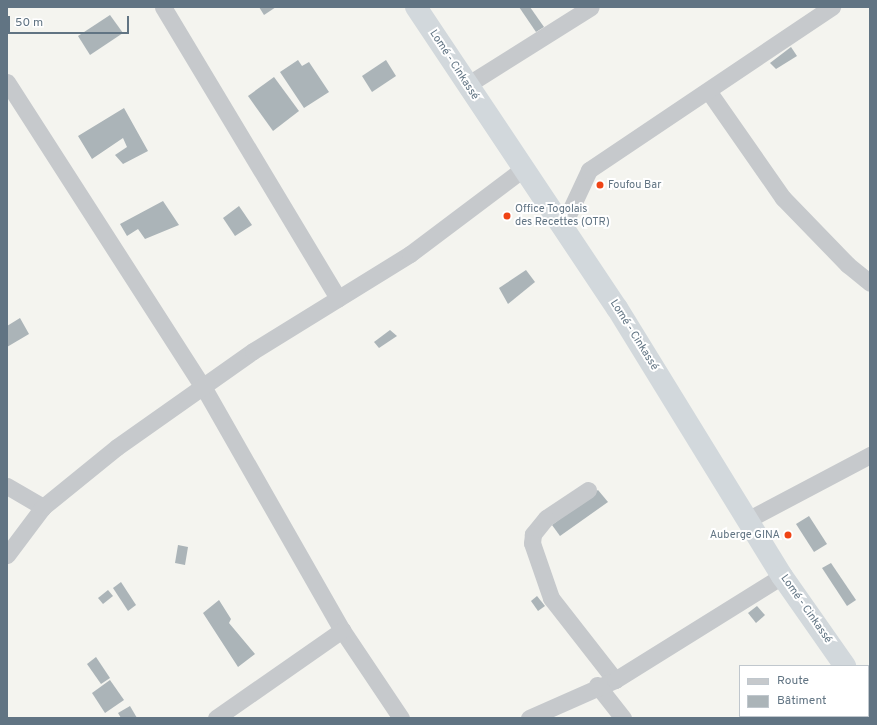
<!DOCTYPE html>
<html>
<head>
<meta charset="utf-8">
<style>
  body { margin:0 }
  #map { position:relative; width:877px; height:725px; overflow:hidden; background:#f4f4ef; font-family:Overpass,sans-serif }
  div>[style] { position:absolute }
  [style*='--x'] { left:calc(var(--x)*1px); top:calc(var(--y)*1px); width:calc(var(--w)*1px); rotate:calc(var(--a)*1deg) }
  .building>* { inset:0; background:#abb4b8 }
  .street>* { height:17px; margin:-8.5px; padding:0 8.5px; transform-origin:8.5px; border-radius:8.5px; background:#c6c9cc }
  .highway>* { height:22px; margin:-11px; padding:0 11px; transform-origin:11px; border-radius:11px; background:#d2d8dc }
  .dots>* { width:11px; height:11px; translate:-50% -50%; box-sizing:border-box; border:2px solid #fff; border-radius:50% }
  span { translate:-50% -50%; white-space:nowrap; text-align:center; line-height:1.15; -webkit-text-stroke:4px #fff; paint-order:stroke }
  .street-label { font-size:11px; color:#617483 }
  .poi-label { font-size:11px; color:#617483 }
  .left { translate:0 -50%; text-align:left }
  .right { translate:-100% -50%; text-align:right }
  .frame { position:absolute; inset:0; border:8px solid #617483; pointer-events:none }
  .legend { position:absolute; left:739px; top:665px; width:130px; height:52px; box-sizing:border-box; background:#fff; border:1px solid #c0c7cd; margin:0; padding:5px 7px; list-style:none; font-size:12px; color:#617483 }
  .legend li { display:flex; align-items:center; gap:8px; height:20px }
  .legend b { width:20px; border:1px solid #c0c7cd }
  .scale { position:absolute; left:8px; top:16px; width:121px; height:18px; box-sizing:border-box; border:2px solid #617483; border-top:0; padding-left:5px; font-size:12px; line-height:14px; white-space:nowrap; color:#617483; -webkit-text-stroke:3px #fff; paint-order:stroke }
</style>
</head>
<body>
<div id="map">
  <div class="building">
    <i style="clip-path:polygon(259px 7px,276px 7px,264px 15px)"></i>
    <i style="clip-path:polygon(519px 7px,530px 7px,544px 27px,536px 32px)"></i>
    <i style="clip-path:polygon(110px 15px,123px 33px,90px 55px,78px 36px)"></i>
    <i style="clip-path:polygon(791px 47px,797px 56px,776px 69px,770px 63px)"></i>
    <i style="clip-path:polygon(298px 60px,302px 66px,309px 62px,329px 92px,304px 108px,280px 72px)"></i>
    <i style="clip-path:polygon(386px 60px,396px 76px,372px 92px,362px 76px)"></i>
    <i style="clip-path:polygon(274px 77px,299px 111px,273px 131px,248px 96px)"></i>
    <i style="clip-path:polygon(124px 108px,148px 151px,123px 164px,115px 155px,127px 147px,123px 138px,92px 159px,78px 136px)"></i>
    <i style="clip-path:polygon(163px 201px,179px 225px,145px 239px,138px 229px,127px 236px,120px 224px)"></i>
    <i style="clip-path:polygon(239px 206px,252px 225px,235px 236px,223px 218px)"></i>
    <i style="clip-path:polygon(526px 270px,535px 282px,508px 304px,499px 288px)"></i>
    <i style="clip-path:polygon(20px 318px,29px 334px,7px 347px,7px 326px)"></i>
    <i style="clip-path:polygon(390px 330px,397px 336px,379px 348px,374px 342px)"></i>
    <i style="clip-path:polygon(598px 490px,608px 502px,560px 536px,552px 525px)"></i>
    <i style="clip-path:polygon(809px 516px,827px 544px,814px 552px,796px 524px)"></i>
    <i style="clip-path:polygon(178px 545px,188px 547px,185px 565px,175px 563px)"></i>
    <i style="clip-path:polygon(831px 563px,856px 600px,847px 606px,822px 568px)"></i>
    <i style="clip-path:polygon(121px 582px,136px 605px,128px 611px,113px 588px)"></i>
    <i style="clip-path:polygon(108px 590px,113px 596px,103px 604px,98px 598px)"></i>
    <i style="clip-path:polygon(537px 596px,545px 606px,538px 611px,531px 601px)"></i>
    <i style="clip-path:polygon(219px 600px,231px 619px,229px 623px,255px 654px,238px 667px,203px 613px)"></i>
    <i style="clip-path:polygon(757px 606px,765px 615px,756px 623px,748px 613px)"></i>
    <i style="clip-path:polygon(96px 657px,110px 678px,101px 684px,87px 664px)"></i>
    <i style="clip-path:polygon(110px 680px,124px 700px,105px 713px,92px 693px)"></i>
    <i style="clip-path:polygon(130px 706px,137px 718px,121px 718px,118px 713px)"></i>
    <i style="clip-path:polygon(751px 716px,767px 716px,769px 718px,748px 718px)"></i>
  </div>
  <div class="street">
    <i style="--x:163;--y:7;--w:340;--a:59"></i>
    <i style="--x:7;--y:82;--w:366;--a:57.3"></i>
    <i style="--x:205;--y:390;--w:276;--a:60.3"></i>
    <i style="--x:342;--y:630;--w:106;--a:56.2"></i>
    <i style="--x:467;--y:85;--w:146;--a:-32.2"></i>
    <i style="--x:709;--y:92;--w:129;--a:55.1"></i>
    <i style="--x:783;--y:198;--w:93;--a:45.9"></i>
    <i style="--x:848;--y:265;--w:28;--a:39"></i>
    <i style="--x:562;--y:228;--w:64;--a:-65"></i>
    <i style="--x:589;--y:170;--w:293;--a:-33.9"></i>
    <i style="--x:7;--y:486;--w:42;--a:30.3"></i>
    <i style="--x:588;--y:490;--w:50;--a:146.3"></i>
    <i style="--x:546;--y:518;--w:21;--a:129"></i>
    <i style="--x:533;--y:534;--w:9;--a:96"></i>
    <i style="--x:532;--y:543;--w:58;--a:70.9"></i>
    <i style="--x:551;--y:598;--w:104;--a:52"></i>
    <i style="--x:749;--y:519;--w:137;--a:-27.9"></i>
    <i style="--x:7;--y:555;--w:60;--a:-53.1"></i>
    <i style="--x:43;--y:507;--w:95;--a:-39"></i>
    <i style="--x:117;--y:447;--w:166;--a:-35.2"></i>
    <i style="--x:253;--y:351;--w:185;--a:-31.7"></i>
    <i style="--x:410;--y:254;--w:141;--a:-37"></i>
    <i style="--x:597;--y:685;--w:42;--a:51.8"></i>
    <i style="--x:216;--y:718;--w:154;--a:-34.9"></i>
    <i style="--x:529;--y:718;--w:94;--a:-23.8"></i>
    <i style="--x:615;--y:680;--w:197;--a:-31.9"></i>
  </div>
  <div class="highway">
    <i style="--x:416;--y:7;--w:362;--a:56.3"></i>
    <i style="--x:617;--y:308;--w:315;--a:58.4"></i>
    <i style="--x:782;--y:576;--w:110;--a:55"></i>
    <i style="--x:868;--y:698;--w:4;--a:56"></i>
  </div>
  <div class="dots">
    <i style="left:600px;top:185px;background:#ef4415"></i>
    <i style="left:507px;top:216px;background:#ef4415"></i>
    <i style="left:788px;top:535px;background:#ef4415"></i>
  </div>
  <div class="street-label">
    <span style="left:454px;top:65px;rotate:57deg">Lomé - Cinkassé</span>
    <span style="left:634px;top:335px;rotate:58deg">Lomé - Cinkassé</span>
    <span style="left:806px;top:609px;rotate:55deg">Lomé - Cinkassé</span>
  </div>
  <div class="poi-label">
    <span class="left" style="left:608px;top:185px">Foufou Bar</span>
    <span class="left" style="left:515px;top:216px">Office Togolais<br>des Recettes (OTR)</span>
    <span class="right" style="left:780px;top:535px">Auberge GINA</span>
  </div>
  <div class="frame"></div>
  <ul class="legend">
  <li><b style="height:5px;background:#c6c9cc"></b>Route</li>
  <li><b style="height:11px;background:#abb4b8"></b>Bâtiment</li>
  </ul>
  <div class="scale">50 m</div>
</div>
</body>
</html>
